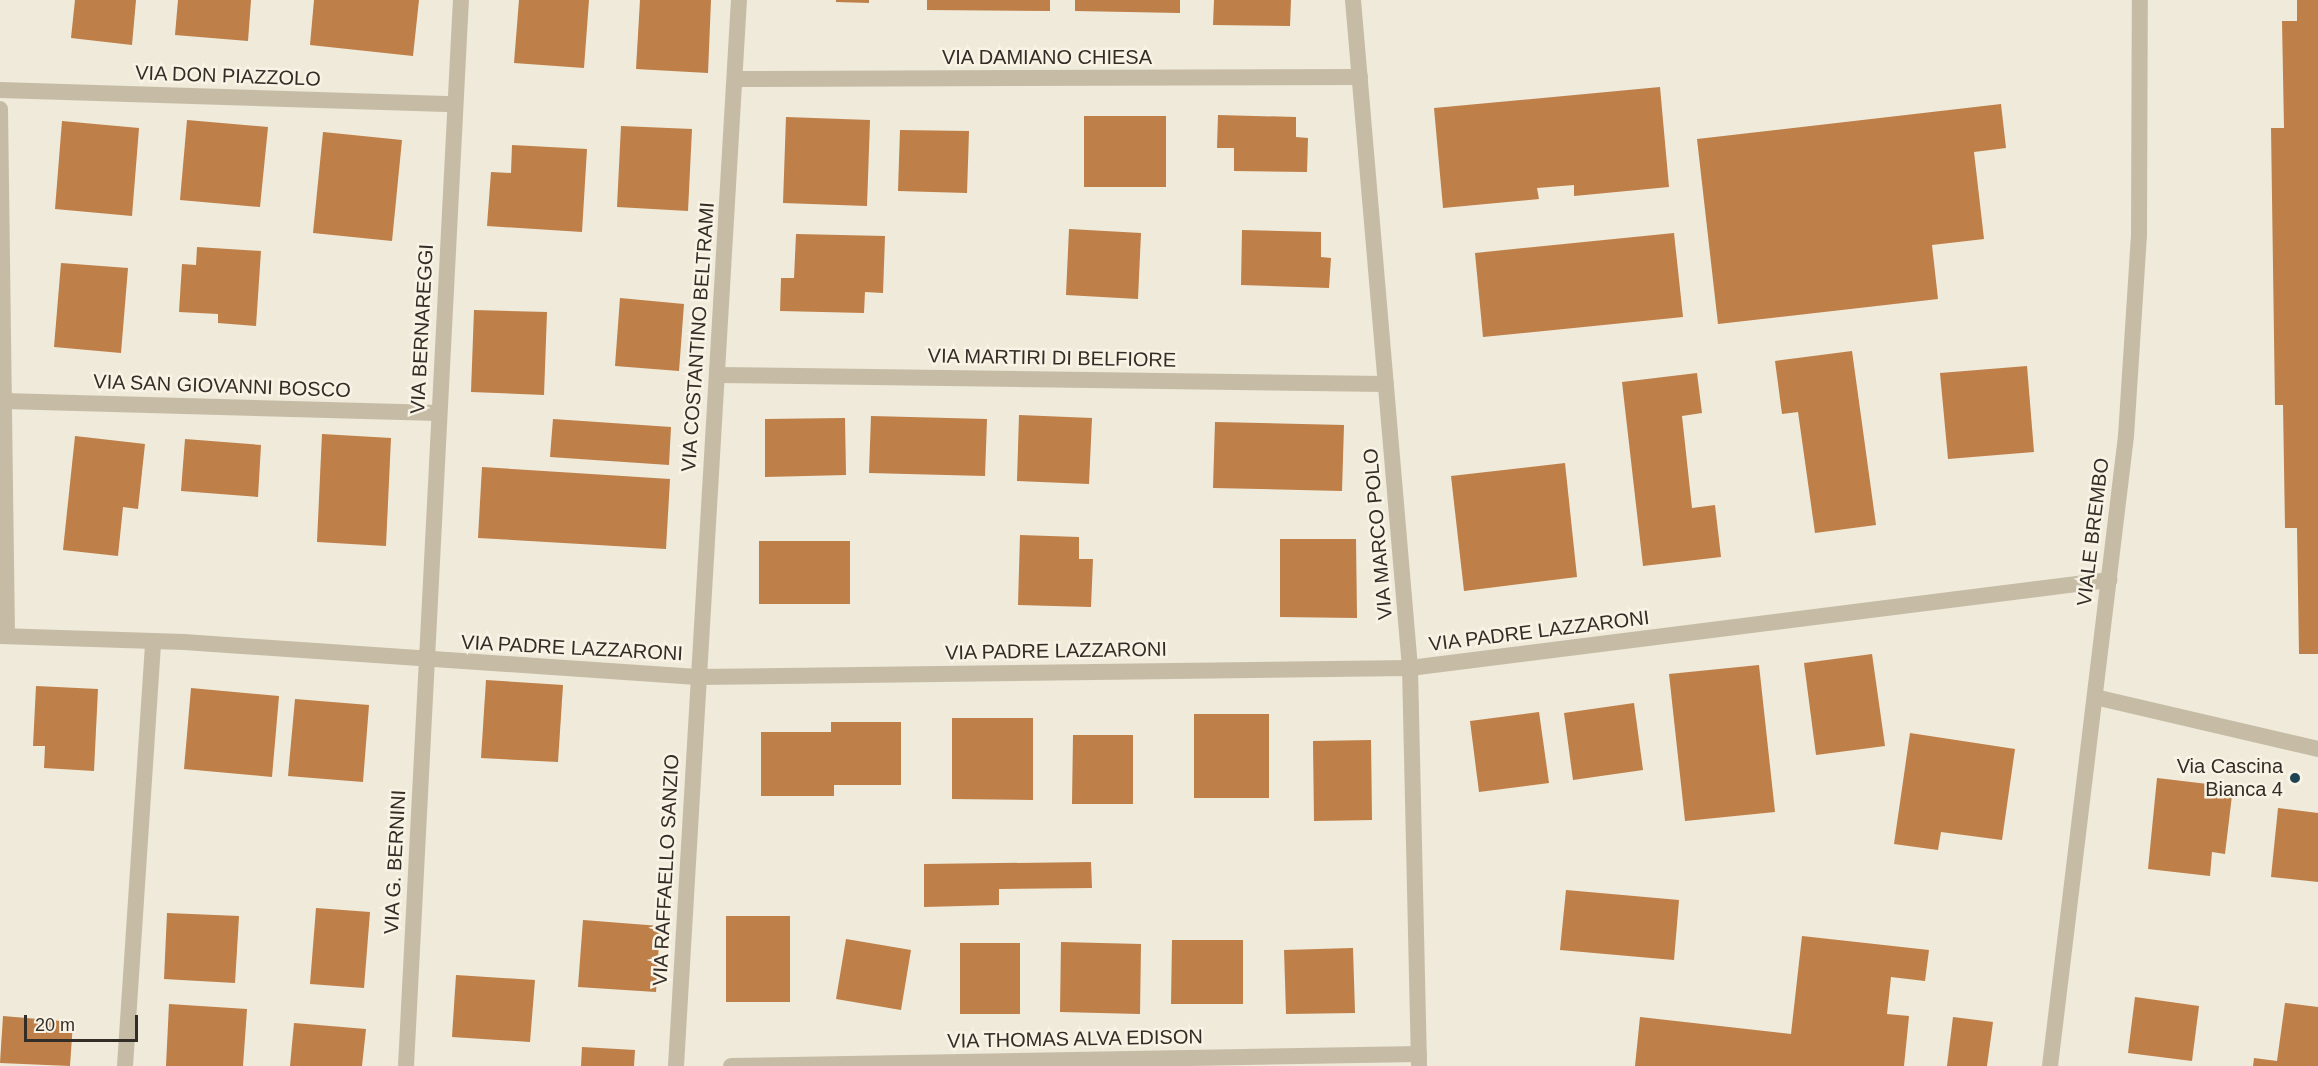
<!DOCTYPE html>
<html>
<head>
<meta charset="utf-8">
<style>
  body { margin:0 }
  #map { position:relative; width:2318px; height:1066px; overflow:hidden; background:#efead9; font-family:Arial,sans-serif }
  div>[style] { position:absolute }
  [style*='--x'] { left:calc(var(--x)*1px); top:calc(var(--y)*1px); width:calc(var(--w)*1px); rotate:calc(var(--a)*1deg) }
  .building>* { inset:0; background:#be7f49 }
  .minor>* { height:16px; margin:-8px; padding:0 8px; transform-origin:8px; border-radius:8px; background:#c6bca6 }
  .dots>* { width:16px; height:16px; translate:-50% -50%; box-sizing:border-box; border:3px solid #f8f3e5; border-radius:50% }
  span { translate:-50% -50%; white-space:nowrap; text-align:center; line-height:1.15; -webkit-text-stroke:5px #f8f3e5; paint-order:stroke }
  .street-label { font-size:20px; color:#332d27 }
  .poi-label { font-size:20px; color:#332d27 }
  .right { translate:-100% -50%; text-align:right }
  .scale { position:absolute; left:24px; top:1015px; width:114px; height:27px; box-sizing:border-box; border:3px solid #332d27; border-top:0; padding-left:8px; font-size:18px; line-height:21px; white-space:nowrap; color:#332d27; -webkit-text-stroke:4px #f8f3e5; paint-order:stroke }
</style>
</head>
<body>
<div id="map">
  <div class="building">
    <i style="clip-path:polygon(75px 0,136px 0,132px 45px,71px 38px)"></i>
    <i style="clip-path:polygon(178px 0,251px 0,248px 41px,175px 35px)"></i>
    <i style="clip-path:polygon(314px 0,419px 0,413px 56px,310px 45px)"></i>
    <i style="clip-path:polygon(519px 0,589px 0,584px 68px,514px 63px)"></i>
    <i style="clip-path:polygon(640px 0,711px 0,708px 73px,636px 69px)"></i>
    <i style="clip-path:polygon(836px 0,869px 0,869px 3px,836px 2px)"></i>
    <i style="clip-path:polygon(927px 0,1050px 0,1050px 11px,927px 10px)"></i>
    <i style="clip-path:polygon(1075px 0,1180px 0,1180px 13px,1075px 11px)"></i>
    <i style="clip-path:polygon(1214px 0,1291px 0,1290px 26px,1213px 25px)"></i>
    <i style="clip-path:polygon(2297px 0,2318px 0,2318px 654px,2299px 654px,2297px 528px,2285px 528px,2283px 405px,2275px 405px,2271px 128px,2284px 128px,2282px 21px,2297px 21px)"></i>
    <i style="clip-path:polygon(1660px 87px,1669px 187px,1574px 196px,1574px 185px,1537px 188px,1539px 199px,1443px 208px,1434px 108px)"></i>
    <i style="clip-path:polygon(2001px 104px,2006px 148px,1974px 152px,1984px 239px,1932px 245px,1938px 299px,1718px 324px,1697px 139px)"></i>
    <i style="clip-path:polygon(1218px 115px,1296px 117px,1296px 137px,1308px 138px,1307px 172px,1234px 171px,1234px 148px,1217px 148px)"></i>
    <i style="clip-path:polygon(1084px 116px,1166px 116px,1166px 187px,1084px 187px)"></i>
    <i style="clip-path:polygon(786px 117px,870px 120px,867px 206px,783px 203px)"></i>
    <i style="clip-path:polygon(187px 120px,268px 127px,260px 207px,180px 200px)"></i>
    <i style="clip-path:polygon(62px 121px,139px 128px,132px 216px,55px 209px)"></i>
    <i style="clip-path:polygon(621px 126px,692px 129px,688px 211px,617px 207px)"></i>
    <i style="clip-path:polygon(900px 130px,969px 131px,967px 193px,898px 191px)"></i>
    <i style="clip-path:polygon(323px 132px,402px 140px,392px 241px,313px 233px)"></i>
    <i style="clip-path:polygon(512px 145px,587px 149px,582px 232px,487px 226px,491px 172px,511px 173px)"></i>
    <i style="clip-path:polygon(1069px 229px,1141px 233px,1138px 299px,1066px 295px)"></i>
    <i style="clip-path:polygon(1242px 230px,1321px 232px,1321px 257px,1331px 258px,1329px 288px,1241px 285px)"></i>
    <i style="clip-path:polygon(1674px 233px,1683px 317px,1483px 337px,1475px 253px)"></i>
    <i style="clip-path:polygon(796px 234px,885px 236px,883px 293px,865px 292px,864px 313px,780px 311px,781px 278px,794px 278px)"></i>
    <i style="clip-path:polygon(197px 247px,261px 251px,256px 326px,218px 323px,218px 314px,179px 312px,182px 264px,196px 265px)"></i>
    <i style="clip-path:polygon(61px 263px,128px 268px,121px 353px,54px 347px)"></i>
    <i style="clip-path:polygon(620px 298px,684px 304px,679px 371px,615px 366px)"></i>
    <i style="clip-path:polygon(474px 310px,547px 312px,544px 395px,471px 392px)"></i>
    <i style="clip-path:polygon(1852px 351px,1876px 525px,1815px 533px,1798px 412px,1782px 414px,1775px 361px)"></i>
    <i style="clip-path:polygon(2027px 366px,2034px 452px,1948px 459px,1940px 373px)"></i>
    <i style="clip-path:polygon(1697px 373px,1702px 413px,1682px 416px,1692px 508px,1715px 505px,1721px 557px,1643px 566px,1622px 382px)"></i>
    <i style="clip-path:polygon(1019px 415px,1092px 418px,1089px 484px,1017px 481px)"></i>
    <i style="clip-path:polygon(871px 416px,987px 419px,985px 476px,869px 473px)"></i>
    <i style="clip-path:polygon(845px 418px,846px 475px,765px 477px,765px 419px)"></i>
    <i style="clip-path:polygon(553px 419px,671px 427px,669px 465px,550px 457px)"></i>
    <i style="clip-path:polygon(1215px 422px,1344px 425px,1342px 491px,1213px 488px)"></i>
    <i style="clip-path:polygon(322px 434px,391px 438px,386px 546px,317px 542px)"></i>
    <i style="clip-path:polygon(75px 436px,145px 444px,138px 509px,123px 507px,118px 556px,63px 550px)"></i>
    <i style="clip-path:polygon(185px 439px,261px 445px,258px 497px,181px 491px)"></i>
    <i style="clip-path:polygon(1565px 463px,1577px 577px,1464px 591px,1451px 476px)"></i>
    <i style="clip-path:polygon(482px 467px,670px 479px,666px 549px,478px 538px)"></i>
    <i style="clip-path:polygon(1020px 535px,1079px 537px,1079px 559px,1093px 559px,1091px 607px,1018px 605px)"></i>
    <i style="clip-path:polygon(1280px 539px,1356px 539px,1357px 618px,1280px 617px)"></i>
    <i style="clip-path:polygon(759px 541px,850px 541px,850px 604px,759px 604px)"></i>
    <i style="clip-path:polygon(1872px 654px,1885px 746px,1816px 755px,1804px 663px)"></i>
    <i style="clip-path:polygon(1759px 665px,1775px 812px,1685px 821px,1669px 674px)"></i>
    <i style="clip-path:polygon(486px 680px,563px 685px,558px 762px,481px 758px)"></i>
    <i style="clip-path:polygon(36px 686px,98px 689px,94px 771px,44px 768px,45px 746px,33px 746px)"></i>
    <i style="clip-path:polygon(191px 688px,279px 696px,272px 777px,184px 769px)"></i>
    <i style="clip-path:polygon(295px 699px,369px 705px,363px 782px,288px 776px)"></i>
    <i style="clip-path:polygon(1634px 703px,1643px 770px,1573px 780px,1564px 713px)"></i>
    <i style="clip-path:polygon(1539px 712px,1549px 783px,1479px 792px,1470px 721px)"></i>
    <i style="clip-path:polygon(1194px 714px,1269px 714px,1269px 798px,1194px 798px)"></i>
    <i style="clip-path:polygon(952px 718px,1033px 718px,1033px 800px,952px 799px)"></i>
    <i style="clip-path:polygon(831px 722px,901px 722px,901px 785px,834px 785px,834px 796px,761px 796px,761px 732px,831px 732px)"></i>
    <i style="clip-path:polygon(1910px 733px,2015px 749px,2002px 840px,1941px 832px,1938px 850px,1894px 844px)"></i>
    <i style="clip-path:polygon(1073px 735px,1133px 735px,1133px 804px,1072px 804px)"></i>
    <i style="clip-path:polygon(1371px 740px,1372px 820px,1314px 821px,1313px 741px)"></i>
    <i style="clip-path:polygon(2157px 778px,2233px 787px,2225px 854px,2212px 852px,2210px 876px,2148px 869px)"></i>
    <i style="clip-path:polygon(2278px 808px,2318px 813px,2318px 882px,2271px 877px)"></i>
    <i style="clip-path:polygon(1091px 862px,1092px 888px,999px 889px,999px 905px,924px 907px,924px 864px)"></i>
    <i style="clip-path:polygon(1566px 890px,1679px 900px,1674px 960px,1560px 950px)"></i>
    <i style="clip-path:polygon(316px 908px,370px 912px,364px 988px,310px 984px)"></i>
    <i style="clip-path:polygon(167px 913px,239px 916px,235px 983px,164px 979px)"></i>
    <i style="clip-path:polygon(726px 916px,790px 916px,790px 1002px,726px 1002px)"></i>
    <i style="clip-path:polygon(583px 920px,660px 926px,656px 992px,578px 987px)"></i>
    <i style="clip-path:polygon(1802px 936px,1929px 950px,1925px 981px,1891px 977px,1887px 1014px,1909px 1016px,1904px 1066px,1635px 1066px,1640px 1017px,1791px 1034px)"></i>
    <i style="clip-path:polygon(846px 939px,911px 950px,901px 1010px,836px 999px)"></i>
    <i style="clip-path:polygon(1172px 940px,1243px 940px,1243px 1004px,1171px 1004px)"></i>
    <i style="clip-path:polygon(1061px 942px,1141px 944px,1140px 1014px,1060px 1012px)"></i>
    <i style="clip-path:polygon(960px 943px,1020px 943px,1020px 1014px,960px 1014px)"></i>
    <i style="clip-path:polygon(1353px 948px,1355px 1013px,1286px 1014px,1284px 950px)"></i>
    <i style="clip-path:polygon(456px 975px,535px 980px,530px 1042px,452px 1037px)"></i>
    <i style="clip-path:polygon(2135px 997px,2199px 1006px,2192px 1061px,2128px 1053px)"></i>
    <i style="clip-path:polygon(2285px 1003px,2318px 1007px,2318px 1066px,2253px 1066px,2254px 1058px,2277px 1061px)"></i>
    <i style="clip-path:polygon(169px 1004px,247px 1009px,243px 1066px,166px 1066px)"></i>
    <i style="clip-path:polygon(3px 1016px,73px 1022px,70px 1066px,0 1063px)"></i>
    <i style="clip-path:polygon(1953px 1017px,1993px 1022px,1987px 1066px,1947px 1066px)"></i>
    <i style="clip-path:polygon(294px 1023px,366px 1029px,362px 1066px,290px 1066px)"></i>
    <i style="clip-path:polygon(582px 1047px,635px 1050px,634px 1066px,581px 1066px)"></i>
  </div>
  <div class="minor">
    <i style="--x:1353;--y:0;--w:670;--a:85.12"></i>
    <i style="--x:1410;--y:668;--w:398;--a:88.7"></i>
    <i style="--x:735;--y:79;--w:625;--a:-0.18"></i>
    <i style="--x:0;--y:90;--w:455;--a:1.8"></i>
    <i style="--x:0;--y:109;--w:527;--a:89.24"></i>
    <i style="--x:718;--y:375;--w:668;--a:0.77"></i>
    <i style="--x:4;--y:401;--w:434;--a:1.6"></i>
    <i style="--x:0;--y:636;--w:184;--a:1.9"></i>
    <i style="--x:184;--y:642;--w:514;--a:3.9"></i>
    <i style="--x:697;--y:677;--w:713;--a:-0.72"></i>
    <i style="--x:1410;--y:668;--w:705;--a:-7.18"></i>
    <i style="--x:2095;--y:697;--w:229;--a:13.1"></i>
    <i style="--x:125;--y:1066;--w:426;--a:-86.2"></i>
    <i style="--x:406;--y:1066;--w:1067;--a:-87.05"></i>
    <i style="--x:676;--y:1066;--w:1068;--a:-86.62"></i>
    <i style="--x:731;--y:1066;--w:688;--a:-1"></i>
    <i style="--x:2050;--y:1066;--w:635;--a:-83.12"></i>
    <i style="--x:2126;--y:436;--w:200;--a:-86.3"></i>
    <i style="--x:2139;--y:236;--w:236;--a:-89.8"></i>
  </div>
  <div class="dots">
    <i style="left:2295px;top:778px;background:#1f4352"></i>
  </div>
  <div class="street-label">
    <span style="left:1047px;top:57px">VIA DAMIANO CHIESA</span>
    <span style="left:228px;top:76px;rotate:2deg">VIA DON PIAZZOLO</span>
    <span style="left:422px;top:329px;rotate:-87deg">VIA BERNAREGGI</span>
    <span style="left:698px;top:337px;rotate:-86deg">VIA COSTANTINO BELTRAMI</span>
    <span style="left:1052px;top:358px;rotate:1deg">VIA MARTIRI DI BELFIORE</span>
    <span style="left:222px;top:386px;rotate:2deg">VIA SAN GIOVANNI BOSCO</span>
    <span style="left:2093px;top:532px;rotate:-83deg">VIALE BREMBO</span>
    <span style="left:1378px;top:534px;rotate:-95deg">VIA MARCO POLO</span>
    <span style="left:1539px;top:631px;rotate:-7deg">VIA PADRE LAZZARONI</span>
    <span style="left:572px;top:648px;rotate:3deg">VIA PADRE LAZZARONI</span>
    <span style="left:1056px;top:651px;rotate:-1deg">VIA PADRE LAZZARONI</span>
    <span style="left:395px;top:862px;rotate:-87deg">VIA G. BERNINI</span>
    <span style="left:666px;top:870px;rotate:-87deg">VIA RAFFAELLO SANZIO</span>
    <span style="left:1075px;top:1039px;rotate:-1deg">VIA THOMAS ALVA EDISON</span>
  </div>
  <div class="poi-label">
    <span class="right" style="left:2283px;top:778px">Via Cascina<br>Bianca 4</span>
  </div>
  <div class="scale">20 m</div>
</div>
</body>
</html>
